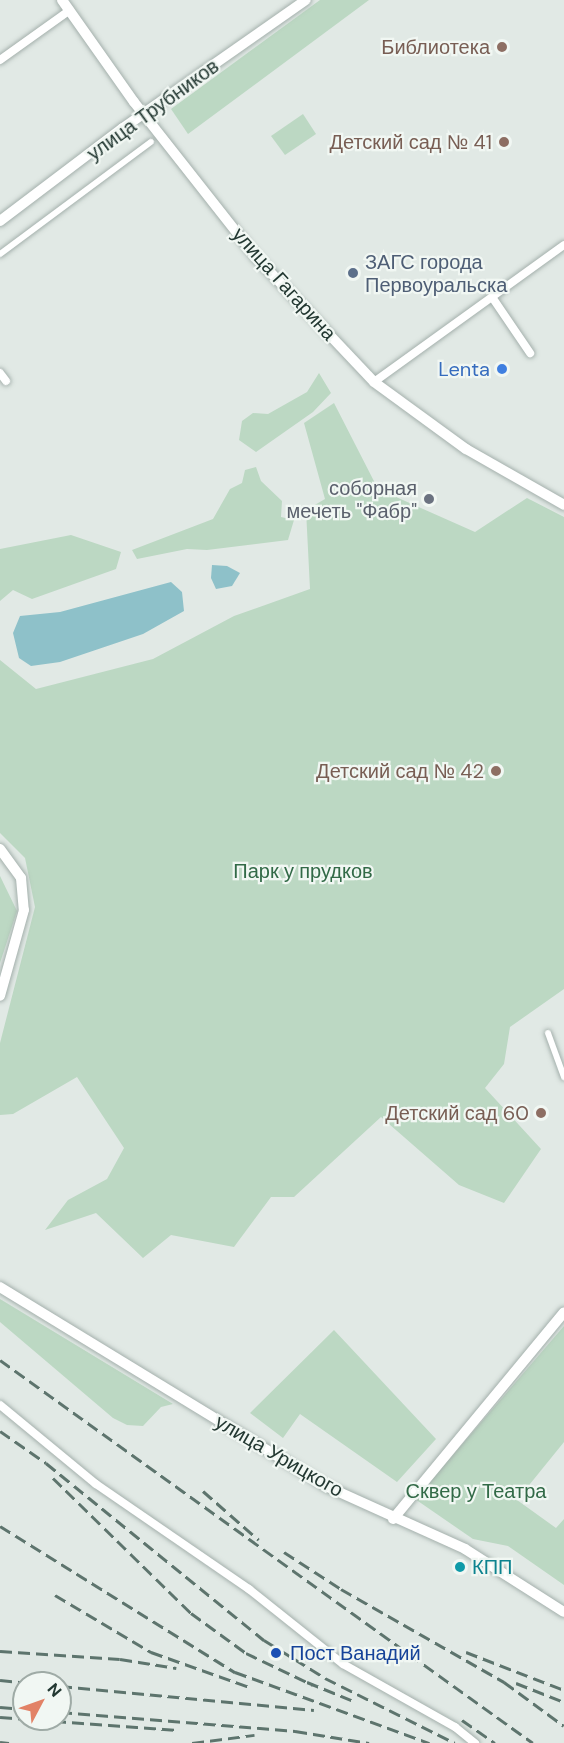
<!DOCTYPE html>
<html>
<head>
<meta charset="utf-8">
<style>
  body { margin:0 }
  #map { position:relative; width:564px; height:1743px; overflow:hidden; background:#e1e9e5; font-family:"DM Sans",sans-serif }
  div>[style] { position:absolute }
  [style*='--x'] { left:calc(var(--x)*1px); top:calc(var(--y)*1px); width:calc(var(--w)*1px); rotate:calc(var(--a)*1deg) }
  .green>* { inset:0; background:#bcd8c3 }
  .water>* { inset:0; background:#8ec1c9 }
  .roads { filter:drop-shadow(0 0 2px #a4b0ac) drop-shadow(0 0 2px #a4b0ac) }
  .pedestrian>* { height:6px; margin:-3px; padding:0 3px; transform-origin:3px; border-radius:3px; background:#fff }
  .minor>* { height:8px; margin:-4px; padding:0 4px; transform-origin:4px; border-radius:4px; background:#fff }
  .tertiary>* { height:10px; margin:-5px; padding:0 5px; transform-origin:5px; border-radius:5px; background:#fff }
  .rail>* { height:3px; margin-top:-1.5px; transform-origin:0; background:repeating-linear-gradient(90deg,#5d746d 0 12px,transparent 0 18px) }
  .dots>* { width:16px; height:16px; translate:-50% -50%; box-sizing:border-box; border:3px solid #f1f7f3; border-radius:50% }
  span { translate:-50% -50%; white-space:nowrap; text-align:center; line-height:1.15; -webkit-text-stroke:4.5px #f1f7f3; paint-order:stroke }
  .education-label { font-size:20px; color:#785e54 }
  .right { translate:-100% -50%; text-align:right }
  .street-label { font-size:20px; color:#233832 }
  .service-label { font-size:20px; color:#4e5e75 }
  .left { translate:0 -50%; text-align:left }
  .shop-label { font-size:20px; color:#366cbe }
  .worship-label { font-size:20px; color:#5b616d }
  .park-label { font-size:20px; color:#326a47 }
  .culture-label { font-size:20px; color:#0d838f }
  .transit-label { font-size:20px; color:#164399 }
  .north { position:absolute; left:12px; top:1671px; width:60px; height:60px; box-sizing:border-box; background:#f1f7f3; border:2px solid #9faba6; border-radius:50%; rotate:49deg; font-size:16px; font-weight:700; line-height:24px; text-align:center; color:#233832 }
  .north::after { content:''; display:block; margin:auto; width:21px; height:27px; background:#e28266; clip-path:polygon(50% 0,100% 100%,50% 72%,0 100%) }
</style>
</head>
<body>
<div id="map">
  <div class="green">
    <i style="clip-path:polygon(320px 0,369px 0,188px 134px,171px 109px)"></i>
    <i style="clip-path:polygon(303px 114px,316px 134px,285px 155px,271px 136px)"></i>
    <i style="clip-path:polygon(319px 373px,331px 393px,313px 412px,256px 452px,239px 440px,242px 421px,253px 413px,268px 414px,307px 392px)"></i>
    <i style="clip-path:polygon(334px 403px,378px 489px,475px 532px,527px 498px,564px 517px,564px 989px,510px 1027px,504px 1064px,485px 1088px,541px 1149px,504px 1203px,459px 1185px,381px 1117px,294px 1197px,271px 1197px,234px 1247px,171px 1235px,143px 1258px,96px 1213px,45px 1230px,68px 1200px,107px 1179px,124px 1148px,77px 1077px,13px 1114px,0 1115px,0 1043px,35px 907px,25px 858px,0 833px,0 660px,36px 689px,153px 659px,234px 616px,310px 589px,306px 510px,325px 499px,304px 423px)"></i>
    <i style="clip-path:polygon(256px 467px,261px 481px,282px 501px,281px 517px,294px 520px,288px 540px,207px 550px,187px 549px,137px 559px,132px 550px,213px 519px,230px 489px,242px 483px,245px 470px)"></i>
    <i style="clip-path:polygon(71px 535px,121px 552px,116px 569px,32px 599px,13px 590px,0 601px,0 549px)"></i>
    <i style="clip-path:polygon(0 876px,17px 911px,0 963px)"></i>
    <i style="clip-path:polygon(0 1299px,5px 1302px,173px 1404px,161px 1407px,143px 1426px,127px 1425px,113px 1418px,0 1322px)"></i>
    <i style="clip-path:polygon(564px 1326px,564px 1442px,517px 1500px,556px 1528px,564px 1519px,564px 1585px,508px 1546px,473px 1539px,415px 1499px)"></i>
    <i style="clip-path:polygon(334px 1330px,436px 1439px,397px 1482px,300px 1414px,283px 1438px,250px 1413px)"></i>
  </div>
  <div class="water">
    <i style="clip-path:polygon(212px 565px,227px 566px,240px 573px,232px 586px,216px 589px,211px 578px)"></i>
    <i style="clip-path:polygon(171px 582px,182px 592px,184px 611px,143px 634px,60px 662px,31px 666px,19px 658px,13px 633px,20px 616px,60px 612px)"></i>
  </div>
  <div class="roads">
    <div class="pedestrian">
      <i style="--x:0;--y:254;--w:188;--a:-36.6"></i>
      <i style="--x:548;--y:1033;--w:47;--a:70"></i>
    </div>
    <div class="minor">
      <i style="--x:0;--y:60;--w:86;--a:-35.5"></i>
      <i style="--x:492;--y:297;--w:68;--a:55.8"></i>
      <i style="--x:0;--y:373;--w:10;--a:53"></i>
      <i style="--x:374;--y:382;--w:234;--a:-35.8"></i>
      <i style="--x:0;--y:1405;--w:124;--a:39.5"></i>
      <i style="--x:96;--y:1484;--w:186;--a:34.5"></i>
      <i style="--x:249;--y:1589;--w:120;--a:38.6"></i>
      <i style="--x:343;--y:1664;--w:129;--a:29.4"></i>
      <i style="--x:455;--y:1727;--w:26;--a:39"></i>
    </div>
    <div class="tertiary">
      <i style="--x:62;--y:0;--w:125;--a:54.8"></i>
      <i style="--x:134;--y:102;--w:196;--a:51.8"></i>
      <i style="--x:255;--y:256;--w:173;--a:46.6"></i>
      <i style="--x:374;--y:382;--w:114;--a:36.1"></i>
      <i style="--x:466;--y:449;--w:113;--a:29.7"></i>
      <i style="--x:0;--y:221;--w:154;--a:-37.1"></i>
      <i style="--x:123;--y:128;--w:223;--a:-35"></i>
      <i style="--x:0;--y:849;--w:36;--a:54"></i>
      <i style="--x:21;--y:878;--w:32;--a:85"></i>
      <i style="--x:24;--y:910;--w:89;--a:105.6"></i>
      <i style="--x:0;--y:1287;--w:384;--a:31.4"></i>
      <i style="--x:328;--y:1487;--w:150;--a:24.3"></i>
      <i style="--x:465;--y:1549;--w:117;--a:32.5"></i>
      <i style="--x:393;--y:1519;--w:268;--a:-50.4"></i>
    </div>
  </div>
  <div class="rail">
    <i style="--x:0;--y:1360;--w:656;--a:35.7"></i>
    <i style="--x:0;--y:1431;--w:56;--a:34.8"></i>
    <i style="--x:46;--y:1463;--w:281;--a:39.1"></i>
    <i style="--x:264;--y:1640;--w:72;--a:31.9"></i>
    <i style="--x:325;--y:1678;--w:145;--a:26.6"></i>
    <i style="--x:53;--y:1478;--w:193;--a:44.4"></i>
    <i style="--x:191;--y:1613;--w:68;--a:36"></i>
    <i style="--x:246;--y:1653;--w:74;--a:25.5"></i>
    <i style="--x:203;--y:1491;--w:74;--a:41.2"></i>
    <i style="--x:0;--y:1526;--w:277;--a:31.9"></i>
    <i style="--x:235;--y:1672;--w:207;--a:20.1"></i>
    <i style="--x:284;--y:1552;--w:68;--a:33"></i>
    <i style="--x:341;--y:1589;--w:188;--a:29.7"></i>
    <i style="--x:504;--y:1682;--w:74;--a:36.3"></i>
    <i style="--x:55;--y:1595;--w:112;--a:30.7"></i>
    <i style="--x:151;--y:1652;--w:107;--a:19.6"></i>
    <i style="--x:0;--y:1651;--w:120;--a:3.8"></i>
    <i style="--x:120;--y:1659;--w:57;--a:9.1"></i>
    <i style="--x:466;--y:1652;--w:105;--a:21.2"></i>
    <i style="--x:0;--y:1680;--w:29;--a:6"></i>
    <i style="--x:307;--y:1682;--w:48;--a:22.2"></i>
    <i style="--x:516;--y:1683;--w:52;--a:21.6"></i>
    <i style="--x:60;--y:1686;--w:255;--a:5.4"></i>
    <i style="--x:0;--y:1707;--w:24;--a:5"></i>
    <i style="--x:60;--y:1712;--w:236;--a:4.6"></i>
    <i style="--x:295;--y:1731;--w:75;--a:9.2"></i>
    <i style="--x:0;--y:1717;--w:178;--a:4.2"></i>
    <i style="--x:462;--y:1720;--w:40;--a:34.9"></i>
    <i style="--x:0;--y:1742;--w:9;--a:6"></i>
    <i style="--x:192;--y:1743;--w:63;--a:-7.4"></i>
  </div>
  <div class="dots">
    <i style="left:502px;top:47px;background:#8d6e63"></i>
    <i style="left:504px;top:142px;background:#8d6e63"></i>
    <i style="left:353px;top:273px;background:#5c6f8a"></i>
    <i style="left:502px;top:369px;background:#3f7fe0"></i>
    <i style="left:429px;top:499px;background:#6b7280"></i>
    <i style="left:496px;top:771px;background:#8d6e63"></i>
    <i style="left:541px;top:1113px;background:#8d6e63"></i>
    <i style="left:460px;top:1567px;background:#0f9aa8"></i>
    <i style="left:276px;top:1653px;background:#1a4fb4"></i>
  </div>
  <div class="education-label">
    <span class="right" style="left:490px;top:47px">Библиотека</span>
    <span class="right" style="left:492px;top:142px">Детский сад № 41</span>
    <span class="right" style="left:484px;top:771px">Детский сад № 42</span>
    <span class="right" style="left:529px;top:1113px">Детский сад 60</span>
  </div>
  <div class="street-label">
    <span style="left:153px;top:110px;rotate:-36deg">улица Трубников</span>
    <span style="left:284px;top:284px;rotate:48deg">улица Гагарина</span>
    <span style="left:279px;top:1456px;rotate:30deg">улица Урицкого</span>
  </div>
  <div class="service-label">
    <span class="left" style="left:365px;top:274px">ЗАГС города<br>Первоуральска</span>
  </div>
  <div class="shop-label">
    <span class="right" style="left:490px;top:369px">Lenta</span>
  </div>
  <div class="worship-label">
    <span class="right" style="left:417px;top:500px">соборная<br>мечеть "Фабр"</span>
  </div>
  <div class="park-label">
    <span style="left:303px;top:871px">Парк у прудков</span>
    <span style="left:476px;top:1491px">Сквер у Театра</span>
  </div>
  <div class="culture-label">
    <span class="left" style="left:472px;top:1567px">КПП</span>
  </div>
  <div class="transit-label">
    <span class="left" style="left:290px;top:1653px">Пост Ванадий</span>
  </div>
  <div class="north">N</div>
</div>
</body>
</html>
